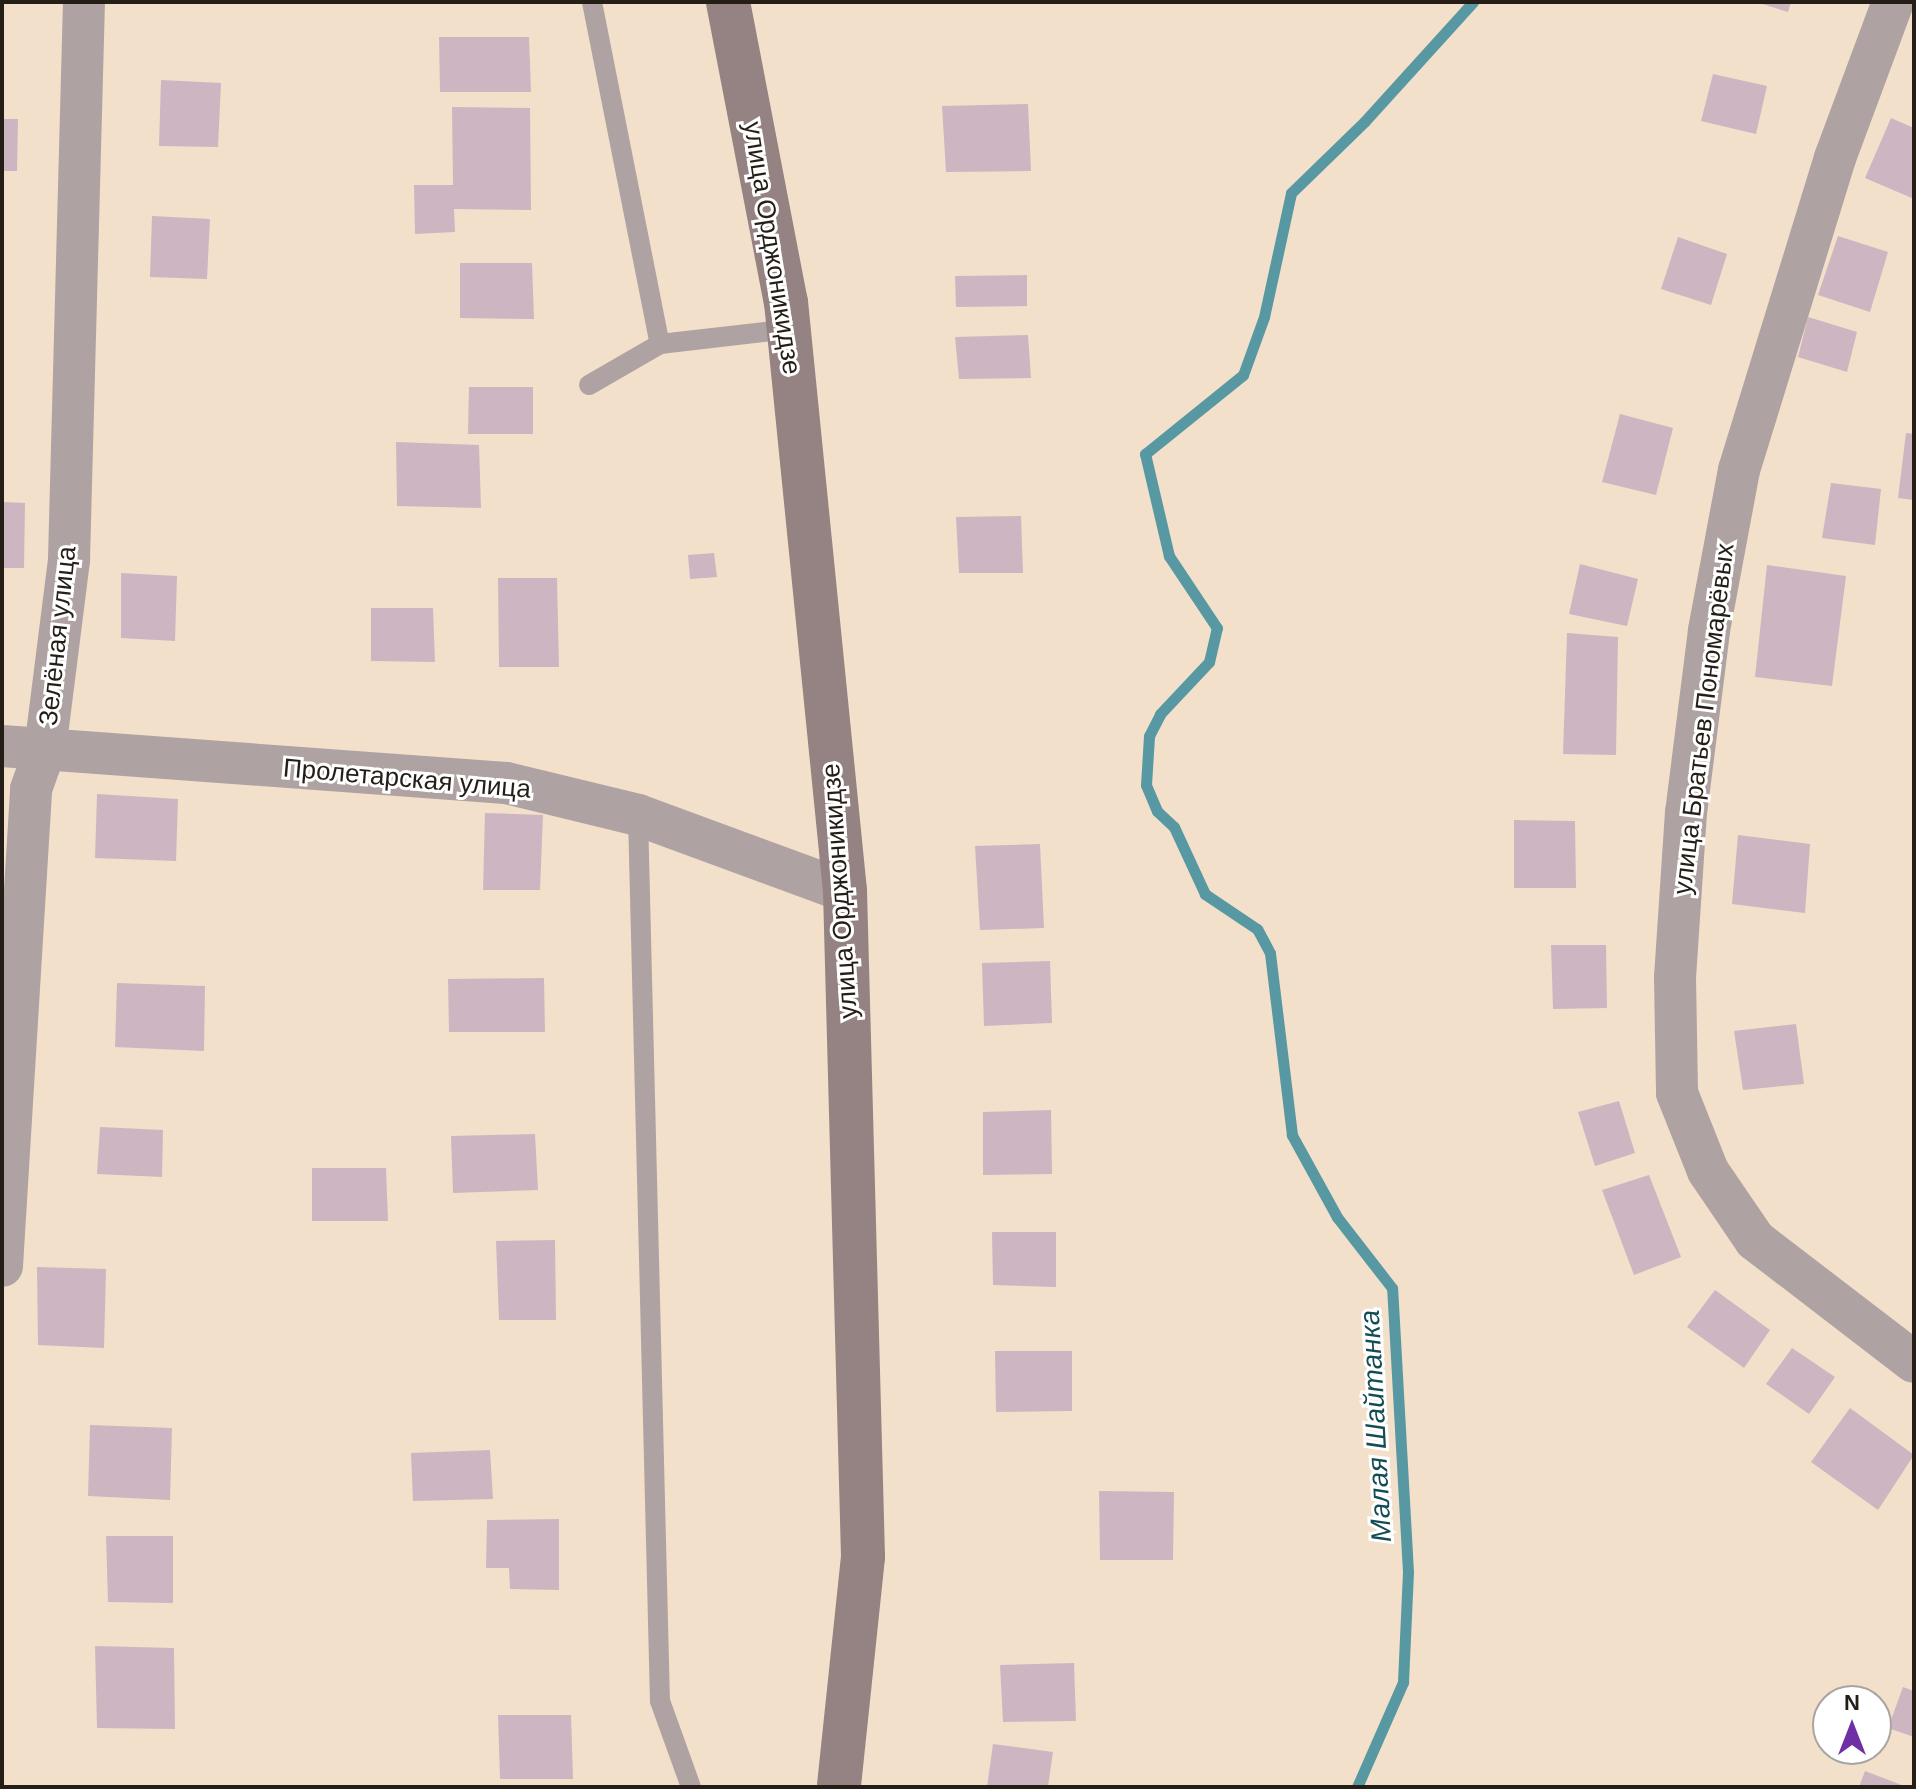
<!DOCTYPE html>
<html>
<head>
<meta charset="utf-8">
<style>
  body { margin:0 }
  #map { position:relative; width:1916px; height:1789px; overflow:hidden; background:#f2e0ca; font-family:Arial,sans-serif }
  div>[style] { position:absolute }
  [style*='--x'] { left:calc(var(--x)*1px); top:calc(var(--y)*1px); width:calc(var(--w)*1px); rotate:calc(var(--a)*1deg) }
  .stream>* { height:11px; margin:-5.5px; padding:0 5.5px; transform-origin:5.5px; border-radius:5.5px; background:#5798a3 }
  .building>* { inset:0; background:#ceb5c2 }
  .service>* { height:20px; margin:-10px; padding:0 10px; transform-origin:10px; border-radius:10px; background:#afa2a3 }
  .minor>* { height:42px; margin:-21px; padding:0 21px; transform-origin:21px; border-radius:21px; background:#afa2a3 }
  .secondary>* { height:44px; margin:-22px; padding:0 22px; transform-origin:22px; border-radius:22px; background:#958283 }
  span { translate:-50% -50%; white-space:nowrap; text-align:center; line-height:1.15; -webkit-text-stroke:6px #fff; paint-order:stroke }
  .street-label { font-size:26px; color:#241e16 }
  .water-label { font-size:28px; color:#124c55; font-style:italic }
  .frame { position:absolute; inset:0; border:4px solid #241e16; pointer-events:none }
  .north { position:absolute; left:1812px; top:1685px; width:80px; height:80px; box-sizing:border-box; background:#fff; border:2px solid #a7a5a2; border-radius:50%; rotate:0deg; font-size:22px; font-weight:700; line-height:32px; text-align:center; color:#241e16 }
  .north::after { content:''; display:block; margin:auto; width:28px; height:36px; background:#6f2fa5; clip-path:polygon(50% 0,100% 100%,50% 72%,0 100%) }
</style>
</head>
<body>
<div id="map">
  <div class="stream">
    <i style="--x:1357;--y:1787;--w:115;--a:-66.3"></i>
    <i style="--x:1403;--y:1682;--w:110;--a:-87.4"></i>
    <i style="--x:1408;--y:1572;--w:284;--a:-93.2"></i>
    <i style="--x:1392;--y:1288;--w:90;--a:-127.8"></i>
    <i style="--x:1337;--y:1217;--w:94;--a:-118.8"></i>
    <i style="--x:1292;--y:1135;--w:183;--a:-96.9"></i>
    <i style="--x:1270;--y:953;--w:27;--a:-118"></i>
    <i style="--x:1257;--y:929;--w:63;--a:-146.1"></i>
    <i style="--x:1205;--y:894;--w:74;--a:-114.8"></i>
    <i style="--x:1174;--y:827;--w:23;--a:-137"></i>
    <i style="--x:1157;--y:811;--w:28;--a:-113"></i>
    <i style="--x:1146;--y:785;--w:49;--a:-86.5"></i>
    <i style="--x:1149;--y:736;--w:25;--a:-63"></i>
    <i style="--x:1160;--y:714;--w:71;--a:-46.7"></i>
    <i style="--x:1209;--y:662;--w:35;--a:-77"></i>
    <i style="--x:1217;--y:628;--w:87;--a:-123.7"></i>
    <i style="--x:1169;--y:556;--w:105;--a:-103.2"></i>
    <i style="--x:1145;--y:454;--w:126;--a:-38.9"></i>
    <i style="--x:1243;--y:375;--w:62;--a:-70.1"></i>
    <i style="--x:1264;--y:317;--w:127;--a:-77.7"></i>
    <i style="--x:1291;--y:193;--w:103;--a:-44.2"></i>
    <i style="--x:1365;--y:121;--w:161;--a:-47.8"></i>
  </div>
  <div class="building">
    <i style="clip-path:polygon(1756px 2px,1791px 2px,1788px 12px)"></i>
    <i style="clip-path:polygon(439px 37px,529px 37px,531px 92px,440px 92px)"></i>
    <i style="clip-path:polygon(1713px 74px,1767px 86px,1756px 134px,1701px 121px)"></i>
    <i style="clip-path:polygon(161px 80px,221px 83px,218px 147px,159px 146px)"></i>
    <i style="clip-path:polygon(1028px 104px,1031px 171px,946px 172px,942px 106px)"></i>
    <i style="clip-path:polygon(452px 107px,530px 108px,531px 210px,454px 209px,455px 232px,415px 234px,414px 185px,453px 185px)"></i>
    <i style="clip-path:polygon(1891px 118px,1914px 128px,1914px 199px,1865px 178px)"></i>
    <i style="clip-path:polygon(2px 119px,18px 119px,17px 171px,2px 171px)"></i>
    <i style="clip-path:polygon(152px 216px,210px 219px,207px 279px,150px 277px)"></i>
    <i style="clip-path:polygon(1838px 236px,1888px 252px,1870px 312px,1818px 295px)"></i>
    <i style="clip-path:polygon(1678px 237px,1727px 254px,1711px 305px,1661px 289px)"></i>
    <i style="clip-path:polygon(460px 263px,532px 263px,534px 319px,460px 318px)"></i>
    <i style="clip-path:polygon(1027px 275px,1027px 306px,956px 307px,955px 276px)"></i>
    <i style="clip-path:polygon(1808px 317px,1857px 332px,1847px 372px,1798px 357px)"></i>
    <i style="clip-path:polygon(1028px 335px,1031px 378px,959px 379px,955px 337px)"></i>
    <i style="clip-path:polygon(469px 387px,533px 387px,533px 434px,468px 434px)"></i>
    <i style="clip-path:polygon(1620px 414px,1673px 428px,1656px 495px,1602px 482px)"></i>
    <i style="clip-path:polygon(1906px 433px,1914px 434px,1914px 500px,1898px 498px)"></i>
    <i style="clip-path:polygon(396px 442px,479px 445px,481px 508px,397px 506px)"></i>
    <i style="clip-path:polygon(1831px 483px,1881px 489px,1875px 545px,1822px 538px)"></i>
    <i style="clip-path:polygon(2px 502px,25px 503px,24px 568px,2px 568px)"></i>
    <i style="clip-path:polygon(1021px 516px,1023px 573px,959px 573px,956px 517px)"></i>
    <i style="clip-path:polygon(714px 553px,717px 577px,690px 579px,688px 555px)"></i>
    <i style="clip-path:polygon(1580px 564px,1638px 579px,1627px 626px,1569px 614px)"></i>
    <i style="clip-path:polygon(1767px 565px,1846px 576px,1832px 686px,1755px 677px)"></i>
    <i style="clip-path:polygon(121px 573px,177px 576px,175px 641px,121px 638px)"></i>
    <i style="clip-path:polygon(498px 578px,557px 578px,559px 667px,499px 667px)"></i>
    <i style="clip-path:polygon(371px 608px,433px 608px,435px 662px,371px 661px)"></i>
    <i style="clip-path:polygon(1567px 633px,1618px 637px,1616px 755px,1563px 754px)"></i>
    <i style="clip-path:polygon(97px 794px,178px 799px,176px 861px,95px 858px)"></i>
    <i style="clip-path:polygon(485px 813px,543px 815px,540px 890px,483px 890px)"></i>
    <i style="clip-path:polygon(1514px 820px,1575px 821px,1576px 888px,1514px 888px)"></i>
    <i style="clip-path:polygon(1738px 835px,1810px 844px,1805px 913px,1732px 904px)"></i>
    <i style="clip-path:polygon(1040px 844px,1044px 928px,980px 930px,975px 846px)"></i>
    <i style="clip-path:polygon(1551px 945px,1606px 945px,1607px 1008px,1553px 1009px)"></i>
    <i style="clip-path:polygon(1050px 961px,1052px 1023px,984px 1026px,982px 963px)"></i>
    <i style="clip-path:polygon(544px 978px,545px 1032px,449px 1032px,448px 979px)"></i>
    <i style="clip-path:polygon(117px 983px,205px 986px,204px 1051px,115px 1047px)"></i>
    <i style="clip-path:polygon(1796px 1024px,1804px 1084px,1743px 1090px,1734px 1031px)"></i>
    <i style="clip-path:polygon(1619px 1101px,1635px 1153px,1595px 1166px,1578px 1112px)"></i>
    <i style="clip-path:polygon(1051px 1110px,1052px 1174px,983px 1175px,983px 1112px)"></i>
    <i style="clip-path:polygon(100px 1127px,163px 1130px,162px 1177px,97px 1174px)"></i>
    <i style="clip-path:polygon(535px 1134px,538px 1190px,453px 1193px,451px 1136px)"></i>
    <i style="clip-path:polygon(312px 1168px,386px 1168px,388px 1221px,312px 1221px)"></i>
    <i style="clip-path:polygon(1649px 1175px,1681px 1257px,1634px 1275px,1602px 1190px)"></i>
    <i style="clip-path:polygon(992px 1232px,1056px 1232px,1056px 1287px,993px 1285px)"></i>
    <i style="clip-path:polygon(555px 1240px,556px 1320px,499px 1320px,496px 1241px)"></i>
    <i style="clip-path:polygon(37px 1267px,106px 1269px,104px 1348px,38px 1345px)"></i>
    <i style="clip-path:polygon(1715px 1290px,1770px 1330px,1744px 1368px,1687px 1327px)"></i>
    <i style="clip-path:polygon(1792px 1348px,1835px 1377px,1809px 1414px,1766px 1384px)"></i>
    <i style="clip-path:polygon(995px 1351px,1072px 1351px,1072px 1411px,996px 1412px)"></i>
    <i style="clip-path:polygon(1850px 1408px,1914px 1455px,1878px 1510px,1811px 1462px)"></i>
    <i style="clip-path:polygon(90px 1425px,172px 1428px,170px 1500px,88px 1496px)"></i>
    <i style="clip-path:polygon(490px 1450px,493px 1499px,413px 1501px,411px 1453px)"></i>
    <i style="clip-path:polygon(1099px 1491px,1174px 1492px,1173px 1560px,1100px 1560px)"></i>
    <i style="clip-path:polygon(559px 1519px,559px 1590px,510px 1589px,509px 1568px,486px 1568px,487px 1520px)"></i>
    <i style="clip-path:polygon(106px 1536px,173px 1536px,173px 1603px,108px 1602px)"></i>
    <i style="clip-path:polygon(95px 1646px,174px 1648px,175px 1729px,97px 1728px)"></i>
    <i style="clip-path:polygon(1074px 1663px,1076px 1721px,1003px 1722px,1000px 1665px)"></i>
    <i style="clip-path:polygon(1903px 1687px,1914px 1691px,1914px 1737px,1888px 1728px)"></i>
    <i style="clip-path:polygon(498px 1715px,571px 1715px,573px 1779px,500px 1779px)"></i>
    <i style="clip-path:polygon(993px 1744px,1053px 1752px,1048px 1787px,987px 1787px)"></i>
    <i style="clip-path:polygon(1865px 1771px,1907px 1787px,1859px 1787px)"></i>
  </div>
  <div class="service">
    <i style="--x:592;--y:2;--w:349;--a:78.8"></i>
    <i style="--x:660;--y:344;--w:130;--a:-6.6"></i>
    <i style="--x:589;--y:385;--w:82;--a:-30"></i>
    <i style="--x:638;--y:815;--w:886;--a:88.58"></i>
    <i style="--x:660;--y:1701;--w:91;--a:70.2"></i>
  </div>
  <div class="minor">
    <i style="--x:1893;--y:2;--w:166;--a:110.4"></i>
    <i style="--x:1835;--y:158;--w:326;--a:107.1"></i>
    <i style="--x:1739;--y:470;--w:164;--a:100.6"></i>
    <i style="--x:1709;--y:631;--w:182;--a:97.2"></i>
    <i style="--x:1686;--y:812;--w:165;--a:93.8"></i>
    <i style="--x:1675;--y:977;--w:116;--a:89"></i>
    <i style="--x:1677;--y:1093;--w:84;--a:68.3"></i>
    <i style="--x:1708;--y:1171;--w:83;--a:55.7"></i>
    <i style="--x:1755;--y:1240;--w:200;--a:37.5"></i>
    <i style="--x:2;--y:746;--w:505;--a:4.2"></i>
    <i style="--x:506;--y:783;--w:136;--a:13.6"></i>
    <i style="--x:638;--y:815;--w:221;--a:20.2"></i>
    <i style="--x:2;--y:1266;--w:478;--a:-86.5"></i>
    <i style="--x:31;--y:789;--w:41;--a:-70.3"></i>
    <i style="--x:45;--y:750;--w:193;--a:-82.8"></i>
    <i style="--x:69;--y:559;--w:557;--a:-88.46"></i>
  </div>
  <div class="secondary">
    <i style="--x:728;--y:2;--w:306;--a:79.1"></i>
    <i style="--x:786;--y:302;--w:592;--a:84.28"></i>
    <i style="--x:845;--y:891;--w:666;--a:88.45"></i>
    <i style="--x:863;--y:1557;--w:231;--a:96"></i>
  </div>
  <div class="street-label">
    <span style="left:772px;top:248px;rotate:81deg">улица Орджоникидзе</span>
    <span style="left:58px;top:636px;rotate:-84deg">Зелёная улица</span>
    <span style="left:1704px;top:719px;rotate:-83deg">улица Братьев Пономарёвых</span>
    <span style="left:407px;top:779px;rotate:5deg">Пролетарская улица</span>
    <span style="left:840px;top:891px;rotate:-94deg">улица Орджоникидзе</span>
  </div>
  <div class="water-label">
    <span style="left:1376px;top:1426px;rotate:-93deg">Малая Шайтанка</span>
  </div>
  <div class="frame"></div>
  <div class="north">N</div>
</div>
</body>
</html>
